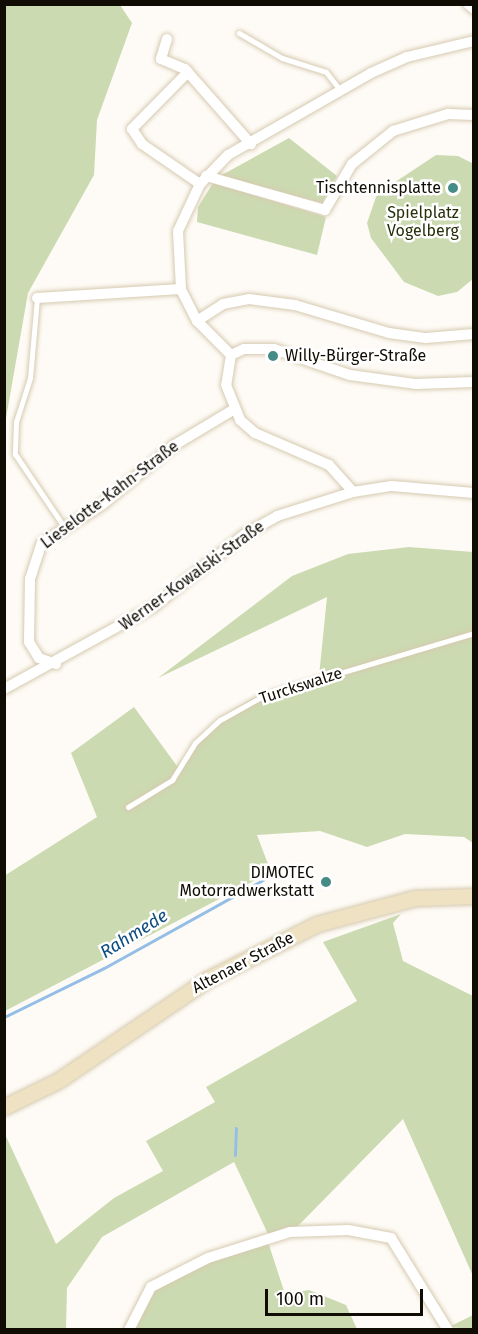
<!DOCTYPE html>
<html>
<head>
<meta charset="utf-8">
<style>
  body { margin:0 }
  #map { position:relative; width:478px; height:1334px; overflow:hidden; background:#fefbf6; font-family:"Fira Sans",sans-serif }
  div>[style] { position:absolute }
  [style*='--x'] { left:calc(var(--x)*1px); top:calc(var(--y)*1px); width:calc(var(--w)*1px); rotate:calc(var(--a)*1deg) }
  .green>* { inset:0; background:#ccdab1 }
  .stream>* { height:3px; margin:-1.5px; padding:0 1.5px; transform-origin:1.5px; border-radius:1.5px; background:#95bee6 }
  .roads { filter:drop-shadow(0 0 2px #d6cab0) drop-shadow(0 0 2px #d6cab0) }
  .lane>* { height:5px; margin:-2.5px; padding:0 2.5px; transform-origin:2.5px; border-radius:2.5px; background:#fff }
  .street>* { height:10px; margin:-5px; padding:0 5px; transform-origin:5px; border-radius:5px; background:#fff }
  .secondary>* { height:15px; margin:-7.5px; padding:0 7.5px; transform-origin:7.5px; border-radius:7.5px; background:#eee2c3 }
  .dots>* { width:16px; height:16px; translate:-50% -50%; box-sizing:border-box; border:3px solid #fff; border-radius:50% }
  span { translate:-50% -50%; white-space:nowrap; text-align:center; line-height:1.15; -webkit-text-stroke:5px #fff; paint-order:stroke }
  .poi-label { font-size:16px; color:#100c04 }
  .right { translate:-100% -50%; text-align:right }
  .left { translate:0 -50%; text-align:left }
  .park-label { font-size:16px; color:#273009 }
  .street-label { font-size:16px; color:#100c04 }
  .water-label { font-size:18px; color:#0d4c7e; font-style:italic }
  .frame { position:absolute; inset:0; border:6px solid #100c04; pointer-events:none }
  .scale { position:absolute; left:265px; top:1289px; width:158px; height:27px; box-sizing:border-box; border:3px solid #100c04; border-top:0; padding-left:8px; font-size:18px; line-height:21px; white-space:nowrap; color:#100c04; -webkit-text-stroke:4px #fff; paint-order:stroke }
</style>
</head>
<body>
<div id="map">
  <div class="green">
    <i style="clip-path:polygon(5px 4px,120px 5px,132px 23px,97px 120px,94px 175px,28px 293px,5px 424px)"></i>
    <i style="clip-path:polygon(289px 138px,337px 176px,322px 203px,220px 176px)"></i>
    <i style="clip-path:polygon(436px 155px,458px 156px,474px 164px,473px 279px,457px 292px,438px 296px,404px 282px,371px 238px,367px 223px,377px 194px)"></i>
    <i style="clip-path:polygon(213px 183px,326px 217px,317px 255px,197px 222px,198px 207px)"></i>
    <i style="clip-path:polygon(409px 547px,473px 552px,473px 843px,464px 837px,405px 834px,367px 847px,320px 831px,257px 835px,271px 872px,5px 1011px,4px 876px,97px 817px,71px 753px,134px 707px,177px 766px,219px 718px,259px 695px,319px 676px,327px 597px,158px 678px,292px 576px,348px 554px)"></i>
    <i style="clip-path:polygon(401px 914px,393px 923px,403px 961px,473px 996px,473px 1276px,403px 1119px,296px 1228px,268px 1234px,234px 1162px,102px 1237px,67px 1288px,66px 1329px,5px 1329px,4px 1132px,56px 1244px,114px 1198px,163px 1171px,146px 1141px,215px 1102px,206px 1087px,357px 1001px,323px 942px)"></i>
    <i style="clip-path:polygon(268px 1242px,285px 1294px,309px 1290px,346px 1305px,357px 1329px,132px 1330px,152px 1289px,209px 1260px)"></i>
    <i style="clip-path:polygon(473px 1315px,473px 1329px,449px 1327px)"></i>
  </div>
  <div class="stream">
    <i style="--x:4;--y:1017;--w:111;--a:-26.1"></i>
    <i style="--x:104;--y:968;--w:198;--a:-29"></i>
    <i style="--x:235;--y:1155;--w:27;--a:-88"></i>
  </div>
  <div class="roads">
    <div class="lane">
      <i style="--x:239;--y:33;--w:50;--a:30.2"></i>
      <i style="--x:282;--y:58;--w:46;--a:17.7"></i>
      <i style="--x:326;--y:72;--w:24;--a:52"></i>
      <i style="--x:37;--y:298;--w:80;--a:95"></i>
      <i style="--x:30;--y:378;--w:46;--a:107.7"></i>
      <i style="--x:16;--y:422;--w:32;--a:92"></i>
      <i style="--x:15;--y:454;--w:89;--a:56"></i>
      <i style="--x:128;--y:807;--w:52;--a:-31.5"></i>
      <i style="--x:172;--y:780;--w:44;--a:-58.1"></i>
      <i style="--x:195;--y:743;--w:34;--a:-43"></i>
      <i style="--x:220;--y:720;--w:49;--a:-29.2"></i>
      <i style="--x:263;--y:696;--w:220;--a:-16.6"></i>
    </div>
    <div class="street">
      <i style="--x:468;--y:4;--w:8;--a:40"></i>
      <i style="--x:167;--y:39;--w:21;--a:107"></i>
      <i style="--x:161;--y:59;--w:26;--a:23"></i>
      <i style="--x:185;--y:69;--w:100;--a:48.7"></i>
      <i style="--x:188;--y:72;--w:80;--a:134.5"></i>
      <i style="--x:132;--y:129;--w:18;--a:56"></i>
      <i style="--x:142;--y:144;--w:70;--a:34.6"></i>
      <i style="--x:206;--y:176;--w:124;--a:15.9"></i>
      <i style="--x:325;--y:210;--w:53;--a:-59.6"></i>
      <i style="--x:352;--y:164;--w:53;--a:-38.8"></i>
      <i style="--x:393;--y:131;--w:58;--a:-17.2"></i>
      <i style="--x:448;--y:114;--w:26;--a:2"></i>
      <i style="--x:37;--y:298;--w:144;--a:-3.6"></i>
      <i style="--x:197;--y:321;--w:31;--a:-33"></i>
      <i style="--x:223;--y:304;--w:26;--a:-11"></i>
      <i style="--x:249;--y:299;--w:46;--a:7.4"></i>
      <i style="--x:295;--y:305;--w:98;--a:16.6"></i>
      <i style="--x:389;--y:333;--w:37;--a:8"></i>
      <i style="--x:426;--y:338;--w:48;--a:-4.8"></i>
      <i style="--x:231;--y:355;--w:48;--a:-135"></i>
      <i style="--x:197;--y:321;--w:36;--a:-117"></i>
      <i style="--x:181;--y:289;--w:58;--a:-93"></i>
      <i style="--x:178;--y:231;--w:52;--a:-64.9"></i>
      <i style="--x:200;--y:184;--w:40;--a:-46"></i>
      <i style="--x:228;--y:155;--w:165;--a:-29.8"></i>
      <i style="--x:371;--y:73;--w:39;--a:-24"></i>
      <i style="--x:407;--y:57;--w:69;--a:-13.4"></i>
      <i style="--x:231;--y:355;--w:30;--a:99"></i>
      <i style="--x:226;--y:385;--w:38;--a:68"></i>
      <i style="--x:240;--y:420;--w:20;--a:41"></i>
      <i style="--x:255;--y:433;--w:81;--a:23.4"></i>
      <i style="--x:329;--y:465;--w:36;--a:48"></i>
      <i style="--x:353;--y:492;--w:39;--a:-9"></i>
      <i style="--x:392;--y:486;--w:82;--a:4.9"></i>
      <i style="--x:231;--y:355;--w:14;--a:-25"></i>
      <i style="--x:244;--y:349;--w:30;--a:0"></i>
      <i style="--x:274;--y:349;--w:80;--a:18.9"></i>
      <i style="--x:350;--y:375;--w:67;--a:7.8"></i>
      <i style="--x:416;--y:384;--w:58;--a:-2"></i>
      <i style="--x:56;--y:664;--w:18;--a:-161"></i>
      <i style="--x:39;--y:658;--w:19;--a:-122"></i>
      <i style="--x:29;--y:642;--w:63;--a:-89.1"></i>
      <i style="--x:30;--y:579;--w:38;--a:-72"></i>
      <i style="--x:42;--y:543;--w:72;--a:-32.6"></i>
      <i style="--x:103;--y:504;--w:91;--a:-39.6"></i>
      <i style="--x:173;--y:446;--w:70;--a:-31"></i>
      <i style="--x:4;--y:689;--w:170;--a:-28.8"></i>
      <i style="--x:153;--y:607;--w:117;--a:-38.4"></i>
      <i style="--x:245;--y:534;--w:37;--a:-29"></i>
      <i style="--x:277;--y:516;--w:80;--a:-17.5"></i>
      <i style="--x:129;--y:1330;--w:48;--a:-62.9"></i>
      <i style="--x:151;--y:1287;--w:64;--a:-27"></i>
      <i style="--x:208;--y:1258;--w:86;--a:-17.6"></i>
      <i style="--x:290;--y:1232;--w:58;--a:-2"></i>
      <i style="--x:348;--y:1230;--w:44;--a:10.5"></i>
      <i style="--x:391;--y:1238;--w:108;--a:58.2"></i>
    </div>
    <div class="secondary">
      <i style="--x:4;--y:1107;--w:61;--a:-26.1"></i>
      <i style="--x:59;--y:1080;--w:180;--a:-34.1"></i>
      <i style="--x:208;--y:979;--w:122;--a:-26.8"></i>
      <i style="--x:317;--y:924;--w:101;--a:-14.9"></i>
      <i style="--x:415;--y:898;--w:59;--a:-1.9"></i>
    </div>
  </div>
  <div class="dots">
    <i style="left:453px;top:188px;background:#458c86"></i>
    <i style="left:273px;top:356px;background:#458c86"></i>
    <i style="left:326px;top:882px;background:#458c86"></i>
  </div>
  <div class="poi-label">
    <span class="right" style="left:441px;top:188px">Tischtennisplatte</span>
    <span class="left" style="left:285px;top:356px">Willy-Bürger-Straße</span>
    <span class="right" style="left:314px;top:882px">DIMOTEC<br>Motorradwerkstatt</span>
  </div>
  <div class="park-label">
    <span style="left:423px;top:222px">Spielplatz<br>Vogelberg</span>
  </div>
  <div class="street-label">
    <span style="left:110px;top:495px;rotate:-37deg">Lieselotte-Kahn-Straße</span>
    <span style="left:192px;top:576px;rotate:-36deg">Werner-Kowalski-Straße</span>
    <span style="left:301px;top:686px;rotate:-18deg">Turckswalze</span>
    <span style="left:243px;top:963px;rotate:-28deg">Altenaer Straße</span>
  </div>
  <div class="water-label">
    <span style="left:134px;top:934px;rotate:-32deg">Rahmede</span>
  </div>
  <div class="frame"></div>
  <div class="scale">100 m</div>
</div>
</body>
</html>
